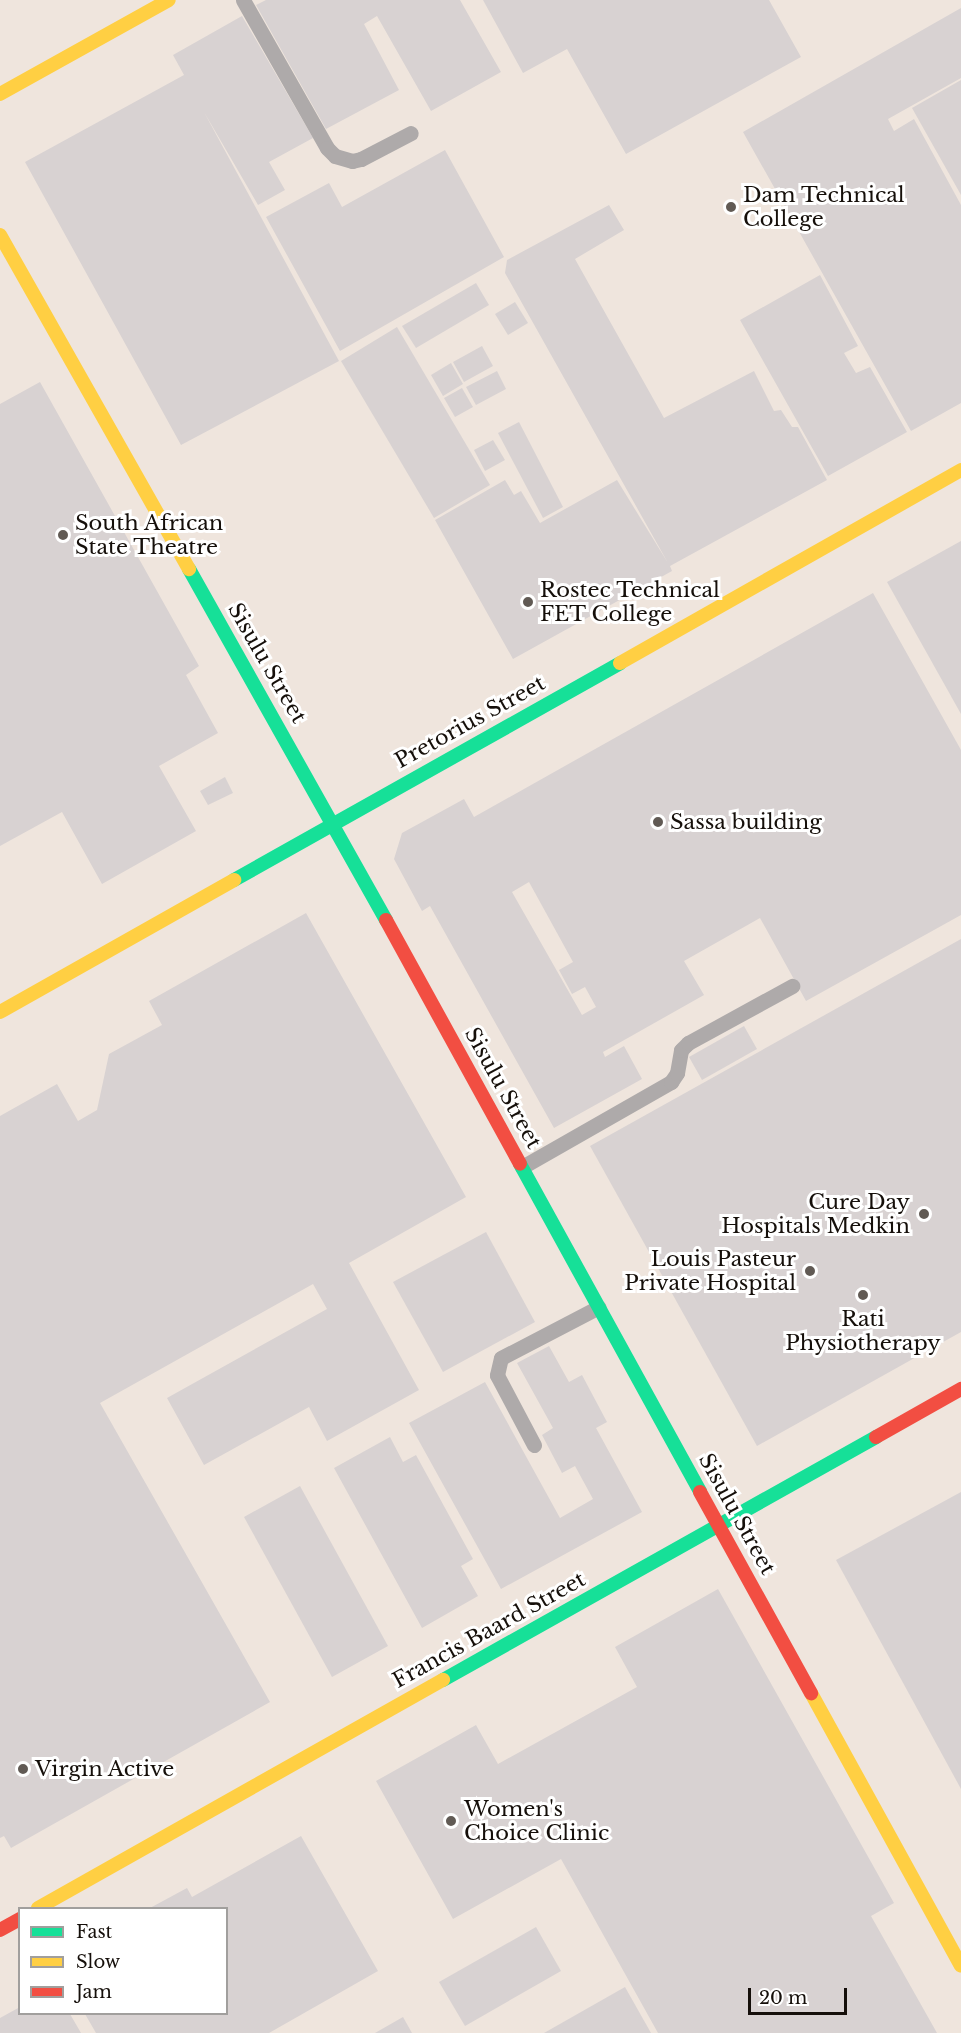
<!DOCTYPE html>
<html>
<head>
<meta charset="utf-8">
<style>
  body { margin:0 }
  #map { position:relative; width:961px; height:2033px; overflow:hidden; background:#efe5dd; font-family:"Libre Baskerville",serif }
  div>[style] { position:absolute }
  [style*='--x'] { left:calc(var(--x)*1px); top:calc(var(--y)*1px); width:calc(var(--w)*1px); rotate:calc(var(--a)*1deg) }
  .building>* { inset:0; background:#d8d2d2 }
  .lane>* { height:15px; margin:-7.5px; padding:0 7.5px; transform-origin:7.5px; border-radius:7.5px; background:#aeaaaa }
  .fast>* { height:14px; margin:-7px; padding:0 7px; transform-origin:7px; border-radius:7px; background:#16e098 }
  .slow>* { height:14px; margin:-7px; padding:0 7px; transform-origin:7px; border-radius:7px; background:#ffcf43 }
  .jam>* { height:14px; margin:-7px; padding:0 7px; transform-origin:7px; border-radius:7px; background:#f24e42 }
  .dots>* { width:16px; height:16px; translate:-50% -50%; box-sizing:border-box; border:3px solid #fff; border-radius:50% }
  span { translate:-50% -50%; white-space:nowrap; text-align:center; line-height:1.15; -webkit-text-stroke:6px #fff; paint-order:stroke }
  .poi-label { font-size:21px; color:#150f0a }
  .left { translate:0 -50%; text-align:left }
  .right { translate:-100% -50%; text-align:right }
  .street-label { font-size:21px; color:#150f0a }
  .legend { position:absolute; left:18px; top:1907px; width:210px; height:108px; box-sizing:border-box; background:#fff; border:2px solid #a19f9d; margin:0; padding:8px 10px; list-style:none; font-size:18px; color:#150f0a }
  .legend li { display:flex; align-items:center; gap:12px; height:30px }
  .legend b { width:30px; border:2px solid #a19f9d }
  .scale { position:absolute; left:748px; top:1988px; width:99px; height:27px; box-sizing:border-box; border:3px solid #150f0a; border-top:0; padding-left:8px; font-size:18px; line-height:21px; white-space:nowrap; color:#150f0a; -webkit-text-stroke:4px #fff; paint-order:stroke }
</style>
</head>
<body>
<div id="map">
  <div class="building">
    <i style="clip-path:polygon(266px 0,460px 0,501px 72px,431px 111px,377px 16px,364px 24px,399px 90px,326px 129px,256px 5px)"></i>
    <i style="clip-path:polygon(483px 0,769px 0,801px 57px,626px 154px,567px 49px,523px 73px)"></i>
    <i style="clip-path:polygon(961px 8px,961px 78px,888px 119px,894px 131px,914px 119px,961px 205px,961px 403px,911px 431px,743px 132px)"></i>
    <i style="clip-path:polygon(242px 16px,313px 138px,269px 162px,285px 190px,258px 205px,204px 112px,339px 361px,181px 445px,25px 162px,184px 75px,173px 55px)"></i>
    <i style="clip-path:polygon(961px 80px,961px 195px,912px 108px)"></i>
    <i style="clip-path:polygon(445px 150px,504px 257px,340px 351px,266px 217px,329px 183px,342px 207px)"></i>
    <i style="clip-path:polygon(609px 205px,624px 230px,575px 259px,664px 418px,754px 371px,774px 411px,781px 410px,792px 427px,798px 427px,827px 480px,670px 566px,672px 571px,513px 659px,435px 520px,505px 480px,514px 495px,521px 491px,540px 523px,617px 480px,668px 563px,505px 273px,507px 260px)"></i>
    <i style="clip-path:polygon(820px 275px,858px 346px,844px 353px,856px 373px,870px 367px,907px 432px,828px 476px,740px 320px)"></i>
    <i style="clip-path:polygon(476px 283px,489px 305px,416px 348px,402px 326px)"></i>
    <i style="clip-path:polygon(515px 302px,528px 323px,508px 335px,495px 314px)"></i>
    <i style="clip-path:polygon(397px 327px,490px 485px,434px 518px,341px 361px)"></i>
    <i style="clip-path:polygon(482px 346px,493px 366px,464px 382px,453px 362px)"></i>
    <i style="clip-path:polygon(451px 363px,463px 384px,443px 396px,431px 375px)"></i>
    <i style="clip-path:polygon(497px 371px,506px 389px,476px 405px,466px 387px)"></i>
    <i style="clip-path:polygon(40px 382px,199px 666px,186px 675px,218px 733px,159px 766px,196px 831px,102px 884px,62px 812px,0 846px,0 404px)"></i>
    <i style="clip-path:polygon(462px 388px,473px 407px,455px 417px,444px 398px)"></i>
    <i style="clip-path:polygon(519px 422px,563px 507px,543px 518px,498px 433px)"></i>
    <i style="clip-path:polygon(493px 440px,505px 460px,485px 471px,474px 450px)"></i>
    <i style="clip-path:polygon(961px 541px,961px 714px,887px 582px)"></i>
    <i style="clip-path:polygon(evenodd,873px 593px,961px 750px,961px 915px,806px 1001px,760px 918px,684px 961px,704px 995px,603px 1052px,605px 1057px,624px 1046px,642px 1079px,554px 1128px,430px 906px,422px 911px,394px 859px,402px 833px,464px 799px,474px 817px,873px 593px,529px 882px,573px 962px,559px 970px,572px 994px,585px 987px,596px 1007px,582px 1015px,512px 892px,529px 882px)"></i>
    <i style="clip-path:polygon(225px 777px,233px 793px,208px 805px,200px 791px)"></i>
    <i style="clip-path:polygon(306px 913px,466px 1197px,349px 1263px,419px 1390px,327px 1441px,309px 1407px,204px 1465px,167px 1398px,327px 1309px,313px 1284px,100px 1403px,270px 1702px,11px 1848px,4px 1836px,0 1838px,0 1116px,57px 1084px,78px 1121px,97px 1110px,109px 1054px,162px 1025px,149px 1001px)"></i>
    <i style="clip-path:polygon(961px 939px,961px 1332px,757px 1446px,590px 1146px)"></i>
    <i style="clip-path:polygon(744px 1026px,757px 1049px,702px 1080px,689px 1057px)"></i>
    <i style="clip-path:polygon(486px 1232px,535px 1322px,443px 1372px,393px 1282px)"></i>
    <i style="clip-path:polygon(549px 1346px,569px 1382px,582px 1375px,607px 1422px,596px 1428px,642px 1512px,501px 1589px,409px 1423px,485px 1382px,560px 1518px,593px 1499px,575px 1466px,562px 1473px,542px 1435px,553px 1428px,517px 1363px)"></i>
    <i style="clip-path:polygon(390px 1437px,403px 1462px,416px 1455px,473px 1559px,461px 1566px,478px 1596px,422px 1628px,334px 1468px)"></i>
    <i style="clip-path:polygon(300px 1486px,388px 1646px,332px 1677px,244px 1517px)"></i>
    <i style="clip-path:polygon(961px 1492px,961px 1789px,836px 1560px)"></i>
    <i style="clip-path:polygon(718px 1589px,894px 1903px,871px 1916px,937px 2033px,658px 2033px,561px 1859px,453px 1919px,376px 1781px,476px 1725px,498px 1764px,637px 1687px,615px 1647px)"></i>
    <i style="clip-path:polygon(301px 1836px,378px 1971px,269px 2033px,96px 2033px,85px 2014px,226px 2014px,226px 1908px,150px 1908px,187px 1888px,192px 1897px)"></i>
    <i style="clip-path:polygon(536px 1927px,561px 1971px,465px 2026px,439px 1982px)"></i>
    <i style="clip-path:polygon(625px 1987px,651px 2033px,544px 2033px)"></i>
    <i style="clip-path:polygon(20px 2007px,20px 2014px,70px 2014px,81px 2033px,0 2033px,0 2018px)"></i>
    <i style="clip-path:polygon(403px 2017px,412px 2033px,375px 2033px)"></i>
  </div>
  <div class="lane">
    <i style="--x:243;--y:0;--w:170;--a:60.4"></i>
    <i style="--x:327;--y:148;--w:11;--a:45"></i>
    <i style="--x:335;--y:156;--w:18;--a:16"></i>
    <i style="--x:352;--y:161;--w:9;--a:-13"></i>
    <i style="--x:361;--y:159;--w:56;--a:-27.5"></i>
    <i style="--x:522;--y:1167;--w:172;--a:-29.7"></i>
    <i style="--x:671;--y:1082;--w:11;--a:-56"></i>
    <i style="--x:677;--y:1073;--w:23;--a:-80"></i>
    <i style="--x:681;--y:1050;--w:10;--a:-45"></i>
    <i style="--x:688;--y:1043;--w:119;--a:-28.7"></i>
    <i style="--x:534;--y:1445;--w:79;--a:-117.9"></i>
    <i style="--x:497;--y:1375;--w:17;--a:-77"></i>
    <i style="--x:501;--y:1358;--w:110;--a:-27.5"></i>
  </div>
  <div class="fast">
    <i style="--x:189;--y:569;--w:403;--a:60.7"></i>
    <i style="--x:234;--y:880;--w:443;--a:-29.3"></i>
    <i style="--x:520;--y:1164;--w:374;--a:61.2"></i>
    <i style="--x:443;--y:1680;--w:497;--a:-29.3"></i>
  </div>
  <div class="slow">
    <i style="--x:0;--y:94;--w:193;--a:-29.1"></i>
    <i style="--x:0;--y:235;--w:384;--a:60.5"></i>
    <i style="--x:620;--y:663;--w:392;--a:-29.5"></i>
    <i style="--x:0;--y:1012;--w:269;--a:-29.4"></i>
    <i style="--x:811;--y:1693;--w:311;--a:61.2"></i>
    <i style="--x:38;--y:1908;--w:465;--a:-29.4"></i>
  </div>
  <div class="jam">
    <i style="--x:386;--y:920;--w:278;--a:61.2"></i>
    <i style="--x:876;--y:1437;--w:98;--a:-29.5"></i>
    <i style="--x:700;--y:1492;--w:230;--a:61.1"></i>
    <i style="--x:0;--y:1930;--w:23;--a:-29"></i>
  </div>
  <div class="dots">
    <i style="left:731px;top:207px;background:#615a54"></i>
    <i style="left:63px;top:535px;background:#615a54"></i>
    <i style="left:528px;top:602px;background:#615a54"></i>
    <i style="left:658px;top:822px;background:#615a54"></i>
    <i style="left:924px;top:1214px;background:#615a54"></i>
    <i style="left:810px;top:1271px;background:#615a54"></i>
    <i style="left:863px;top:1295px;background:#615a54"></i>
    <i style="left:23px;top:1769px;background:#615a54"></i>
    <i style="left:451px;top:1821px;background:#615a54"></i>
  </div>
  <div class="poi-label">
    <span class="left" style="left:743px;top:207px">Dam Technical<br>College</span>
    <span class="left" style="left:75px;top:535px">South African<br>State Theatre</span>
    <span class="left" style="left:540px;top:602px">Rostec Technical<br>FET College</span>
    <span class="left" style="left:670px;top:822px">Sassa building</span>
    <span class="right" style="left:910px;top:1214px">Cure Day<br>Hospitals Medkin</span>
    <span class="right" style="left:796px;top:1271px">Louis Pasteur<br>Private Hospital</span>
    <span style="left:863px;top:1331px">Rati<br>Physiotherapy</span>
    <span class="left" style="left:35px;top:1769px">Virgin Active</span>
    <span class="left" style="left:464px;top:1821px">Women's<br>Choice Clinic</span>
  </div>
  <div class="street-label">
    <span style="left:267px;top:663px;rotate:60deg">Sisulu Street</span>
    <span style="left:470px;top:722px;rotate:-29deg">Pretorius Street</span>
    <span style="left:503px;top:1088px;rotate:61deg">Sisulu Street</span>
    <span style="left:737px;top:1514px;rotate:61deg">Sisulu Street</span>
    <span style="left:489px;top:1630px;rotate:-29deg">Francis Baard Street</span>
  </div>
  <ul class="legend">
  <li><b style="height:8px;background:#16e098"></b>Fast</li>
  <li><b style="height:8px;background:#ffcf43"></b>Slow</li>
  <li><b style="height:8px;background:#f24e42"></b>Jam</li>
  </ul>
  <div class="scale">20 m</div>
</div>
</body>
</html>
